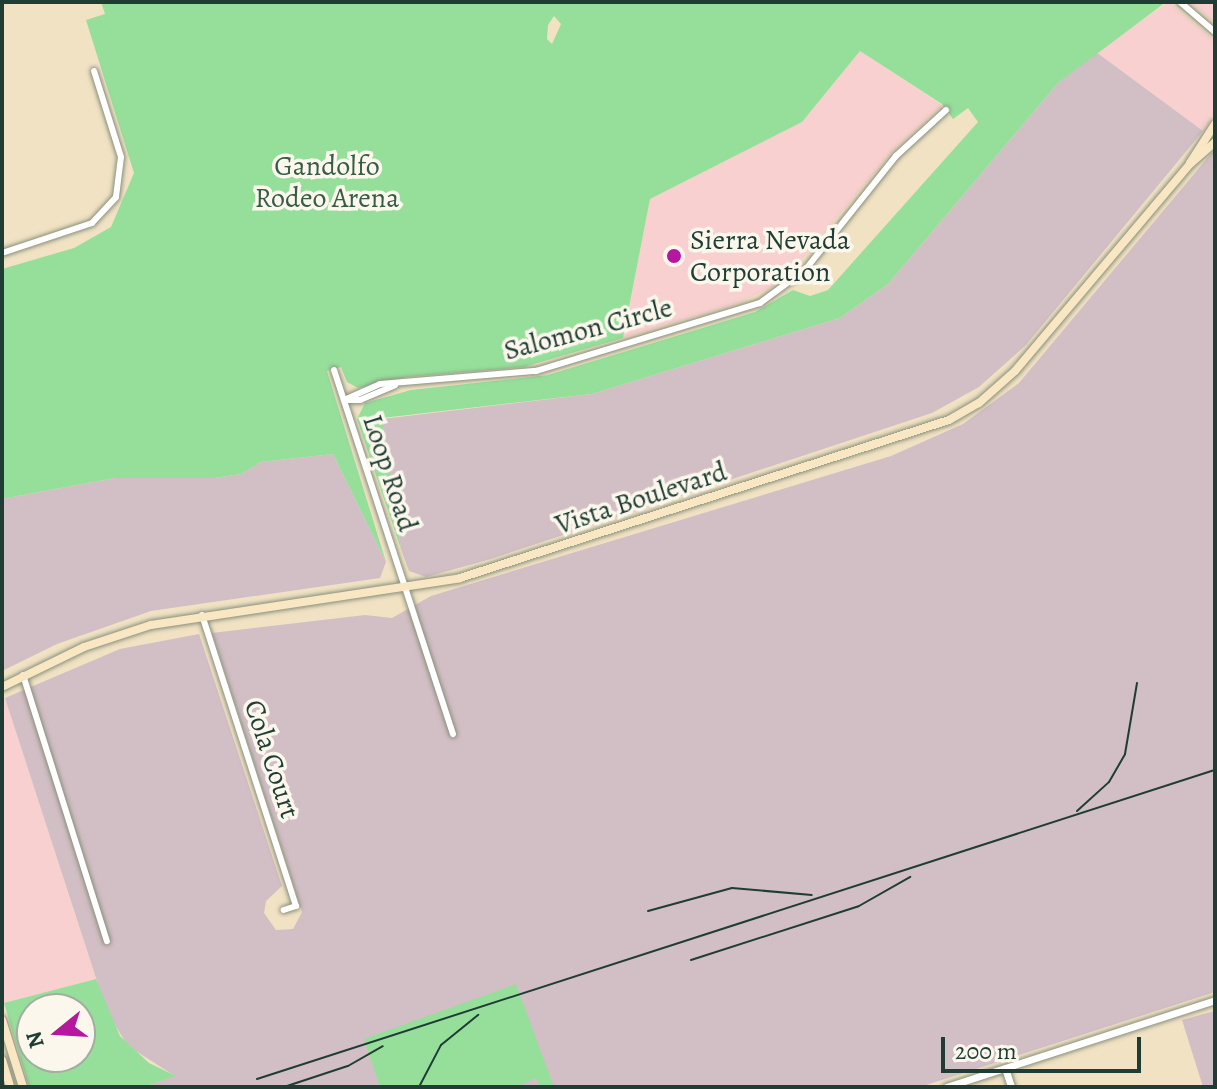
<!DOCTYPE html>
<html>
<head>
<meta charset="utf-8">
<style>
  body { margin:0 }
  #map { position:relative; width:1217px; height:1089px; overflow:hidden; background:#f1e2c4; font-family:Alegreya,serif }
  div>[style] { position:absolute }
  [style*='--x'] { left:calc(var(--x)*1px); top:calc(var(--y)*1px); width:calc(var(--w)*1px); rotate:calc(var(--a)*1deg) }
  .built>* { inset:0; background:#f7d0cf }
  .industrial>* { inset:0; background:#d2bec5 }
  .green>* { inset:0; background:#96df9b }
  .roads { filter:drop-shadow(0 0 2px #88907c) drop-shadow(0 0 2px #88907c) }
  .minor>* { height:6px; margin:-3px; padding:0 3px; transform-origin:3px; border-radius:3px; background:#fff }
  .tertiary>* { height:7px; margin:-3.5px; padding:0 3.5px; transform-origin:3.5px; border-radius:3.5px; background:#fff }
  .secondary>* { height:8px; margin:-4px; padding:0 4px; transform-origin:4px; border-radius:4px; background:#f9e7c3 }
  .rail>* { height:2px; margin:-1px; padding:0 1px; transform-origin:1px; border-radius:1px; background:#1f3d34 }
  .dots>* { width:22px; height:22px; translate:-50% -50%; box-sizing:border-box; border:4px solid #fbf7ec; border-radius:50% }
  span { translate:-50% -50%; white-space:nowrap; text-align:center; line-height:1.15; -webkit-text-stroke:7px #fbf7ec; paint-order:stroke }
  .park-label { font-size:28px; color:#375d49 }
  .poi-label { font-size:28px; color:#1f3d34 }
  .left { translate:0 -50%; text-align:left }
  .street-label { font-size:28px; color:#1f3d34 }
  .frame { position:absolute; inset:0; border:4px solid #1f3d34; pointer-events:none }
  .north { position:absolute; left:16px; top:993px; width:80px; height:80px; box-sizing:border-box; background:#fbf7ec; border:2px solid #a3ada2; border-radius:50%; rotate:252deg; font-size:22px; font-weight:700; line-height:32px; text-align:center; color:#1f3d34 }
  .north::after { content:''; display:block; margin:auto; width:28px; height:36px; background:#b5179e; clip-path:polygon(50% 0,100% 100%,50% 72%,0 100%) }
  .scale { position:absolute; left:941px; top:1037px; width:200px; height:36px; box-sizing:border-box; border:4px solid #1f3d34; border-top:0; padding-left:10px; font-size:24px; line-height:28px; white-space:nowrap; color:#1f3d34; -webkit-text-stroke:6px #fbf7ec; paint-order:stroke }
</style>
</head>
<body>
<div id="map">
  <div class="built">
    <i style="clip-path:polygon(1169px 2px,1215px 41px,1215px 114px,1203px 131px,1096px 52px)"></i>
    <i style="clip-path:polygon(1190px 2px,1215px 2px,1215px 23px)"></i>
    <i style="clip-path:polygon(860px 51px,942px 105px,891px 153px,783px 282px,739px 303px,623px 338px,650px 199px,802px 122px)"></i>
    <i style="clip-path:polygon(5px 698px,96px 979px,4px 1003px,2px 699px)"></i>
  </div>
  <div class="industrial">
    <i style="clip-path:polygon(1096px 52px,1203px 131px,1026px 345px,979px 387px,932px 413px,491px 559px,426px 577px,409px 571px,401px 549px,382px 419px,592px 394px,840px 318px,888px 284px,1058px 83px)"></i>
    <i style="clip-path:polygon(1215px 149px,1215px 992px,920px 1087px,144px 1087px,175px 1076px,128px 1046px,107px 1012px,5px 698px,120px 649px,199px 634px,282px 886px,266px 901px,264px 913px,276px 930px,293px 929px,302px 912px,212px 633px,365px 615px,392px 618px,431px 596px,891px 456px,963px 424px,1019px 383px)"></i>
    <i style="clip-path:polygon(333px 454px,386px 562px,380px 578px,151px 611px,57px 644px,2px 671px,2px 499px,115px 478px,215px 478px,241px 474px,261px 462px)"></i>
    <i style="clip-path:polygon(1215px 1011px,1215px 1087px,1203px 1087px,1182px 1020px)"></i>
  </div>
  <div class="green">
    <i style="clip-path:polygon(evenodd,101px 2px,1166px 2px,1058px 83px,888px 284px,840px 318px,592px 394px,382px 418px,401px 549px,357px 419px,365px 403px,411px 390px,548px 375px,755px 312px,793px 290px,810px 296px,828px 290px,978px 122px,968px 108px,953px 119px,942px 104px,860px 51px,802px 122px,650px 199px,623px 338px,524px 367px,407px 377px,358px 388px,347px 382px,341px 367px,327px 371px,386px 562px,333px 454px,261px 462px,241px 474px,215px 478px,115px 478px,2px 499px,2px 269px,74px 248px,111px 227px,134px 173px,86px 20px,105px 14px,101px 2px,554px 16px,561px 24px,552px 44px,547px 39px,548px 25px,554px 16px)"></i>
    <i style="clip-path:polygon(evenodd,96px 979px,120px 1036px,149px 1063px,176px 1076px,144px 1087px,29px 1087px,4px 1003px,96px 979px,32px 1009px,80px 1009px,80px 1057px,32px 1057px,32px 1009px)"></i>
    <i style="clip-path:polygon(516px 984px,554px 1087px,540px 1087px,536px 1078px,517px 1087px,380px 1087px,364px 1039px)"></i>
  </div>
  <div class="roads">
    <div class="minor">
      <i style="--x:1180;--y:2;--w:46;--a:40.6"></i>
      <i style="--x:2;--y:253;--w:95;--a:-18.4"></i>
      <i style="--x:92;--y:223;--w:35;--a:-47"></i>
      <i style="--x:116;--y:197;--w:40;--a:-82.9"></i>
      <i style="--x:121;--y:157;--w:90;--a:-107.4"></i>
      <i style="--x:334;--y:370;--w:383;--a:71.9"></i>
      <i style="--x:344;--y:400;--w:39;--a:-24"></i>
      <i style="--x:380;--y:384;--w:157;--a:-4.8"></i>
      <i style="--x:536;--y:371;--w:234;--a:-16.9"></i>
      <i style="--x:760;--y:303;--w:56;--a:-36.3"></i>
      <i style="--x:805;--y:270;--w:146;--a:-51.4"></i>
      <i style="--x:896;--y:156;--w:68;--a:-42.6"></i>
      <i style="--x:344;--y:400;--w:16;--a:0"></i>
      <i style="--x:360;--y:400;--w:38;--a:-23"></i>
      <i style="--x:202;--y:615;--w:306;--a:72.1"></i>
      <i style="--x:296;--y:906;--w:13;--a:162"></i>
      <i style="--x:23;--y:675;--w:279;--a:72.5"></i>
    </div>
    <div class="tertiary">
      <i style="--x:1005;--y:1068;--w:20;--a:72"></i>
      <i style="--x:946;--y:1087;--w:283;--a:-17.9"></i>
    </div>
    <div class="secondary">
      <i style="--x:1190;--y:163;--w:46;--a:-57.3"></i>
      <i style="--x:2;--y:687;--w:91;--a:-26"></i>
      <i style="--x:84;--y:647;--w:71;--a:-18.2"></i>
      <i style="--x:151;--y:625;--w:313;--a:-8.6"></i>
      <i style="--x:460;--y:578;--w:514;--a:-17.91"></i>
      <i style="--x:949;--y:420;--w:34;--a:-30"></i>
      <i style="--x:979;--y:403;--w:48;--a:-41.6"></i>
      <i style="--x:1015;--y:371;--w:271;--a:-49.8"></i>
      <i style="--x:1190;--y:164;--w:33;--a:-41"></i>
      <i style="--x:2;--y:1020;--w:70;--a:72.6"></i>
      <i style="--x:2;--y:1060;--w:28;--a:73"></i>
    </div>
  </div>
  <div class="rail">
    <i style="--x:1077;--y:811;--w:43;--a:-42.2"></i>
    <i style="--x:1109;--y:782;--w:32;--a:-60"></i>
    <i style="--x:1125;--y:754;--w:72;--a:-80.4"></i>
    <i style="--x:648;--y:911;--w:87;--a:-15.3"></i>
    <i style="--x:732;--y:888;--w:80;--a:5"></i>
    <i style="--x:691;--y:960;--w:176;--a:-17.8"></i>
    <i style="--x:859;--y:906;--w:59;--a:-29.6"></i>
    <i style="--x:257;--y:1079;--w:1007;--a:-17.88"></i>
    <i style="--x:284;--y:1087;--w:67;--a:-18.2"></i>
    <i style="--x:348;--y:1066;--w:40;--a:-29.7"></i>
    <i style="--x:419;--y:1087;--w:47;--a:-62.4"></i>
    <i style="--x:441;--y:1045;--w:48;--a:-39"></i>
  </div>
  <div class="dots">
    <i style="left:674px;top:256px;background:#b5179e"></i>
  </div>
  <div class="park-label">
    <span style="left:327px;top:182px">Gandolfo<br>Rodeo Arena</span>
  </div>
  <div class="poi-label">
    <span class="left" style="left:690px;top:256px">Sierra Nevada<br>Corporation</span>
  </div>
  <div class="street-label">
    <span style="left:588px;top:329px;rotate:-15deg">Salomon Circle</span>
    <span style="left:390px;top:473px;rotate:72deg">Loop Road</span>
    <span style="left:641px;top:498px;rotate:-18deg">Vista Boulevard</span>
    <span style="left:272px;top:759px;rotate:72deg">Cola Court</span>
  </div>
  <div class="frame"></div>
  <div class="north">N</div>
  <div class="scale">200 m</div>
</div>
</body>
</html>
